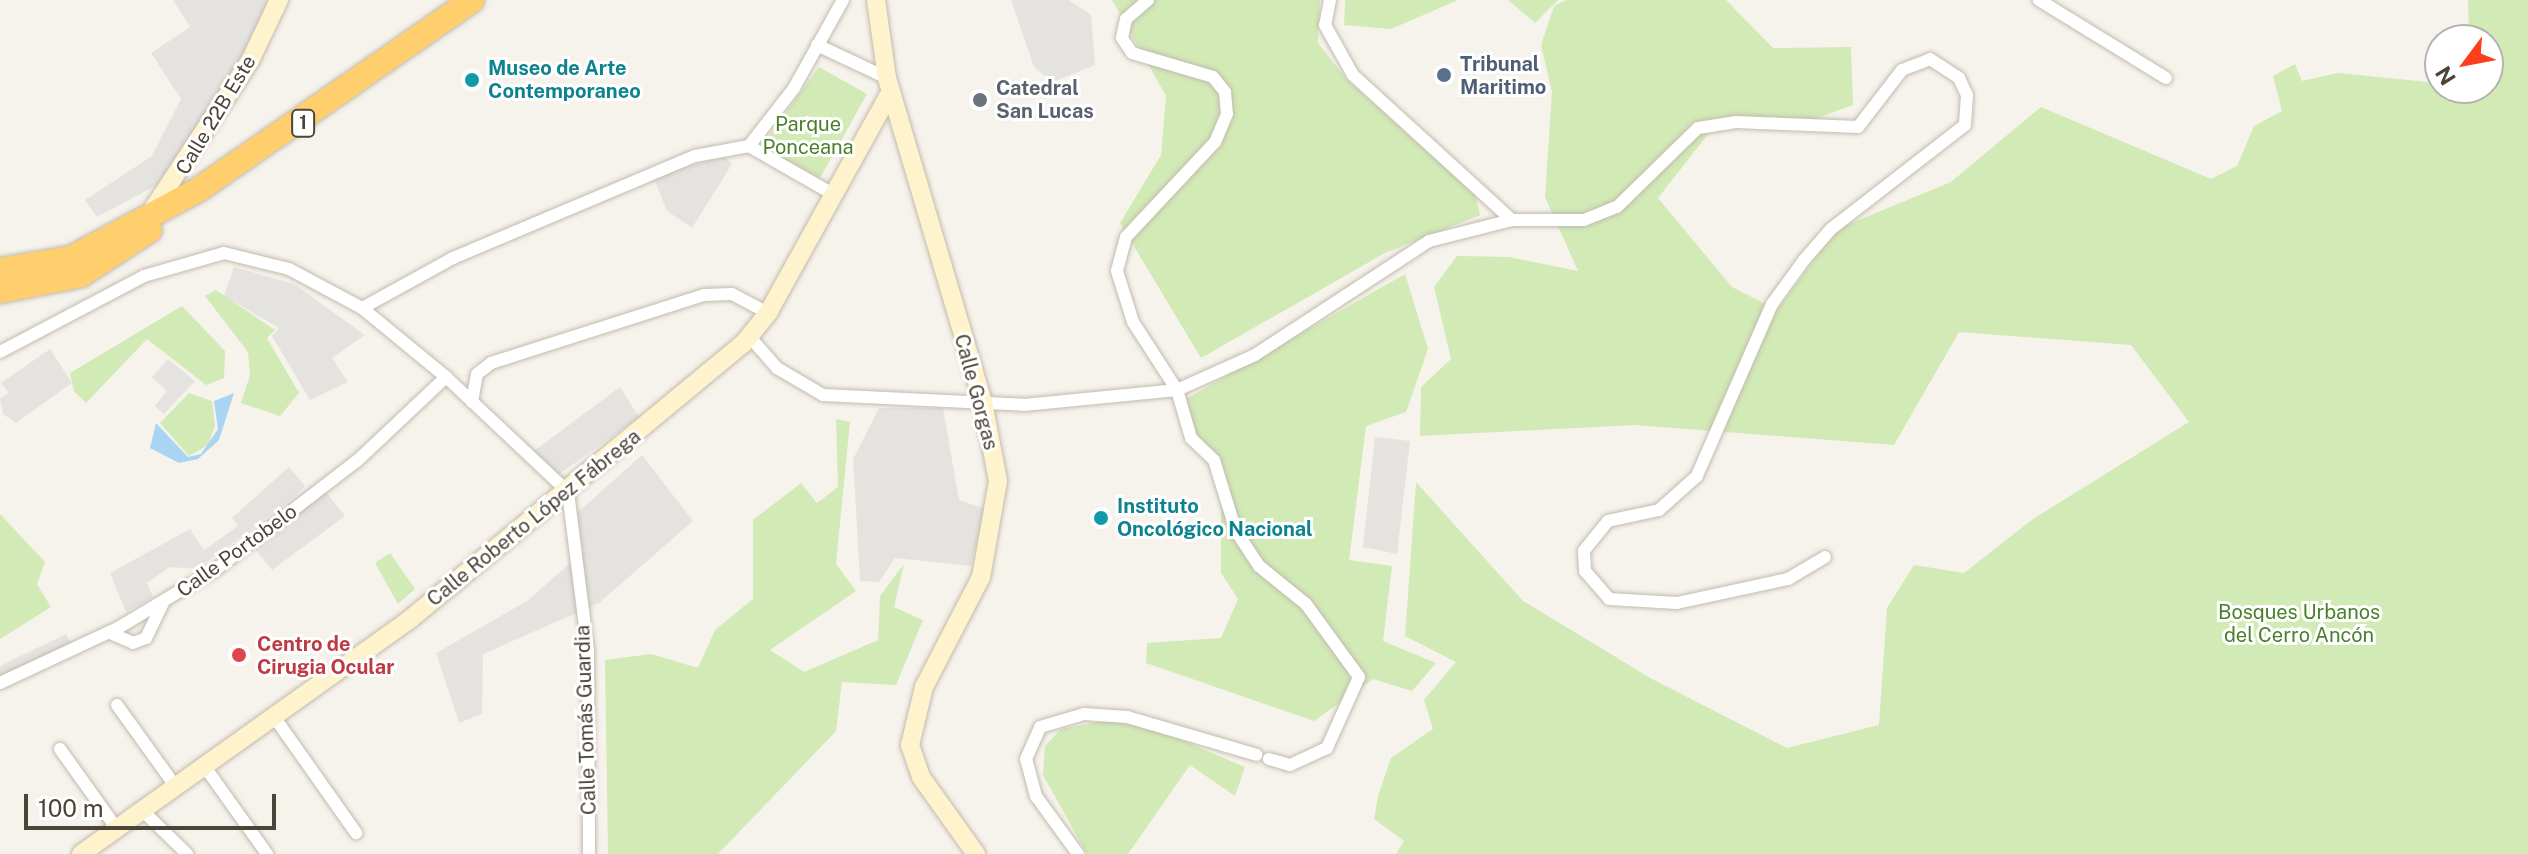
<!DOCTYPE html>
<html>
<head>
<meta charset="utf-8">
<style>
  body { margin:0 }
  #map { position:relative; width:2528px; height:854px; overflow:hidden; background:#f6f3ec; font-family:"Public Sans",sans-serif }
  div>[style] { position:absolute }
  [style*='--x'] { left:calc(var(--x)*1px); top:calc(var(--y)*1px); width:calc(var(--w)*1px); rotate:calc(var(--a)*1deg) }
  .green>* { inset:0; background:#d2eab5 }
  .parking>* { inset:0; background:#e5e3e0 }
  .water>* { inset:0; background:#a9d4f2 }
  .roads { filter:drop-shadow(0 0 2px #c2bbae) drop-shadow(0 0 2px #c2bbae) }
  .street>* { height:12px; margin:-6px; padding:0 6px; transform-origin:6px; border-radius:6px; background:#fff }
  .secondary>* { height:18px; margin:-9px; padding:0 9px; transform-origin:9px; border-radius:9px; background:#fff3cd }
  .highway>* { height:24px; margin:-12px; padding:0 12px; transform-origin:12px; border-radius:12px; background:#ffcf6e }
  .dots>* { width:22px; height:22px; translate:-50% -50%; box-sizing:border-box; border:4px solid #fff; border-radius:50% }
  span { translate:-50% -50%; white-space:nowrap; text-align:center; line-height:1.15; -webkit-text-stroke:6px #fff; paint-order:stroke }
  .shield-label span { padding:2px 6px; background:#fff; border:2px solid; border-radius:6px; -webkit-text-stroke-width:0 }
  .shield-label { font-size:18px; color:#4b4439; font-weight:700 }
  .service-label { font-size:20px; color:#4e5e75; font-weight:700 }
  .left { translate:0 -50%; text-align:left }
  .culture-label { font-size:20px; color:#0d838f; font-weight:700 }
  .worship-label { font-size:20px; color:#5b616d; font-weight:700 }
  .street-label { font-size:20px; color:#4b4439 }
  .park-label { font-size:20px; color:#4a7f2a }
  .health-label { font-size:20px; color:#be3a42; font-weight:700 }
  .north { position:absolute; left:2424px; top:24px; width:80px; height:80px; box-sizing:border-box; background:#fff; border:2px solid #b7b4b0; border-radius:50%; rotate:238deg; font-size:22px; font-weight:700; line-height:32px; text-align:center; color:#4b4439 }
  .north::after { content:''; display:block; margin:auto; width:28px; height:36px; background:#fc3f1d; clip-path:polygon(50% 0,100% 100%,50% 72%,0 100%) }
  .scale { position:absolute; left:24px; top:794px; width:252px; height:36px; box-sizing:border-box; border:4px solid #4b4439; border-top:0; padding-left:10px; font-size:24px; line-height:28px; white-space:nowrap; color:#4b4439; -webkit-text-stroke:6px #fff; paint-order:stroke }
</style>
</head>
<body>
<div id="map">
  <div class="green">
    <i style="clip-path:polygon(1112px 0,1320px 0,1318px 43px,1347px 80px,1475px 193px,1480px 215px,1385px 253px,1201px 358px,1120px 223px,1161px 155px,1166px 96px)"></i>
    <i style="clip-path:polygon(1345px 0,1458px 0,1391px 29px,1344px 25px)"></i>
    <i style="clip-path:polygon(1508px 0,1558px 0,1535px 23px)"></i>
    <i style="clip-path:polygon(1566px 0,1726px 0,1773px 48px,1851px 47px,1853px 105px,1798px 125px,1716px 124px,1658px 198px,1732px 287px,1777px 310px,1837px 229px,1951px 182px,2041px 107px,2211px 179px,2237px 166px,2254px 126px,2282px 111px,2273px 76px,2295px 64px,2302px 81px,2338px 73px,2488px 88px,2488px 40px,2469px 40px,2468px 0,2528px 0,2528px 854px,1396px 854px,1404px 841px,1374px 819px,1378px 796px,1391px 758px,1433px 729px,1424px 700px,1456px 662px,1405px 636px,1416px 482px,1523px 601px,1652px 679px,1787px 748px,1879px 725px,1887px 608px,1914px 565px,1964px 573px,2033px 519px,2189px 422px,2131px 345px,1959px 332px,1894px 445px,1634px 425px,1420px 436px,1421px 387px,1451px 359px,1434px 287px,1457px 256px,1509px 257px,1578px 271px,1545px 197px,1552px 92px,1541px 45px,1554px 6px)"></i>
    <i style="clip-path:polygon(819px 67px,867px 94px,820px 178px,760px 148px)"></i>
    <i style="clip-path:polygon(1405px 274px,1428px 349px,1406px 412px,1366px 426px,1349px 560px,1392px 566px,1383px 641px,1436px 663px,1412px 691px,1373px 679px,1314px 721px,1146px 663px,1147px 643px,1221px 638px,1238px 599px,1221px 573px,1221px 470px,1190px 429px,1186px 399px)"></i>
    <i style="clip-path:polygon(216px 290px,275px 330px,267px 338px,299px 393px,280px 416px,241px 403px,250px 375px,248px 352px,205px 296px)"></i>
    <i style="clip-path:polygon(182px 306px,225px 351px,224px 378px,206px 385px,147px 339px,86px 403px,74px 391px,70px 373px)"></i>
    <i style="clip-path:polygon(189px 393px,212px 401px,215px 425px,208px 445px,189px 456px,160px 423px)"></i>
    <i style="clip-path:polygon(836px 419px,850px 422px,836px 564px,856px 591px,770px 650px,804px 672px,878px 640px,880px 596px,904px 564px,894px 607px,923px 620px,896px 685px,842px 682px,836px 731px,718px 854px,608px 854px,605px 660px,651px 654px,698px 668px,715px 630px,753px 599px,753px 520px,801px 483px,817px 503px,838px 487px)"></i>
    <i style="clip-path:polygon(0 514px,45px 562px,37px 584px,51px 607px,0 639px)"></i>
    <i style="clip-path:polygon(390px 553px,415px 589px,398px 604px,375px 563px)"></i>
    <i style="clip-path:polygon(1109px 720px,1160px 731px,1245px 767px,1235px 796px,1190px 765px,1128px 854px,1087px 854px,1043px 775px,1045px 746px,1061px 729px)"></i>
  </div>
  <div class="parking">
    <i style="clip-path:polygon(173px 0,267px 0,254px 41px,170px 178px,97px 217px,85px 200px,152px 156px,181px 99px,151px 53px,190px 27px)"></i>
    <i style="clip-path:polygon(1011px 0,1069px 0,1091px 15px,1095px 65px,1052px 82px,1034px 67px)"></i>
    <i style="clip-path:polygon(725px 157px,732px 164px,692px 228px,667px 211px,653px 176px)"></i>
    <i style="clip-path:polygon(234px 267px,294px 284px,365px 335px,332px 358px,348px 382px,310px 400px,272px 336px,279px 328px,224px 296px)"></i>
    <i style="clip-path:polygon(50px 349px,72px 383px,16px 423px,3px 414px,0 398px,9px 393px,1px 383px)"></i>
    <i style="clip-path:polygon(168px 359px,195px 381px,164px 414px,155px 406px,167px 391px,152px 377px)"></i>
    <i style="clip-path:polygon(620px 387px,639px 417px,558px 475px,534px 451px)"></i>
    <i style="clip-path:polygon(879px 408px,943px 408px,959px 500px,985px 509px,971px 566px,895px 558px,879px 582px,860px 581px,853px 459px)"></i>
    <i style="clip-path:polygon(1375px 437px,1410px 441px,1397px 554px,1363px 547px)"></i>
    <i style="clip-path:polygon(642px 455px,693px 521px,599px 603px,483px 654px,482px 714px,459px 723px,436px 653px,527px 601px,583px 552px,577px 513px)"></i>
    <i style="clip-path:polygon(289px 467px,305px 486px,293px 498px,197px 569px,170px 567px,147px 583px,153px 597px,126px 612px,110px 573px,190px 529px,204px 550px,238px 526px,232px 518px)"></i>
    <i style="clip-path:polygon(326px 492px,345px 516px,272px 570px,254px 548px)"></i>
    <i style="clip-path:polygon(66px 634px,71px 643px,0 678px,0 666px)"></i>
  </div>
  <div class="water">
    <i style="clip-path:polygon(234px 393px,219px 440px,198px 459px,179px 463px,150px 448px,156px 423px,188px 457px,201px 454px,218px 429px,214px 401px)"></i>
  </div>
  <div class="roads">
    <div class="street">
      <i style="--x:1148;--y:0;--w:29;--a:139"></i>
      <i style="--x:1126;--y:19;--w:19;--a:102"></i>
      <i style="--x:1122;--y:38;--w:18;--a:56"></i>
      <i style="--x:1132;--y:53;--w:84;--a:16.5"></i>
      <i style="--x:1213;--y:77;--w:19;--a:51"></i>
      <i style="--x:1225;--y:92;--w:22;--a:85"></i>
      <i style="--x:1227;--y:114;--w:30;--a:113"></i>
      <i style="--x:1215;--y:142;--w:130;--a:133.1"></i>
      <i style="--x:1126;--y:237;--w:35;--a:105"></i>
      <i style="--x:1117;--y:271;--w:53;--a:72.6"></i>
      <i style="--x:1133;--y:322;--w:81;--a:57.1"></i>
      <i style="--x:1177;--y:390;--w:50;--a:73.7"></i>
      <i style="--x:1191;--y:438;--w:32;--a:44"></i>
      <i style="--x:1214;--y:460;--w:74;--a:72.8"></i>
      <i style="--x:1236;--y:531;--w:42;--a:56.7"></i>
      <i style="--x:1259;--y:566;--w:60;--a:39"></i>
      <i style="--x:1306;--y:604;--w:90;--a:54"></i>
      <i style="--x:1359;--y:677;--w:78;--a:114.3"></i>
      <i style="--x:1327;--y:748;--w:41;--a:155.3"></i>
      <i style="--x:1290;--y:765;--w:22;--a:-164"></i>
      <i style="--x:1330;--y:0;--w:25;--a:101"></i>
      <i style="--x:1325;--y:25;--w:57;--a:60.8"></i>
      <i style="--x:1353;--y:75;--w:215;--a:42.4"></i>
      <i style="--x:2039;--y:0;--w:149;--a:31.6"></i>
      <i style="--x:817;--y:45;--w:77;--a:25.2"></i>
      <i style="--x:749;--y:146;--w:73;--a:-52.2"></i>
      <i style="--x:794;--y:88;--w:101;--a:-60.9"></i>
      <i style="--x:362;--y:308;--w:104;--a:-28.8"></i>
      <i style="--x:453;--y:258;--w:263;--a:-22.9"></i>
      <i style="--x:695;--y:156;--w:55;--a:-10.5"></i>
      <i style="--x:749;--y:146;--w:95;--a:29.8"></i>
      <i style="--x:749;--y:336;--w:43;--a:48.8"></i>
      <i style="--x:777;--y:368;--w:53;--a:30.4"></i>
      <i style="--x:823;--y:395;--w:201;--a:2.8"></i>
      <i style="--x:1024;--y:405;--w:154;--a:-5.6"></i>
      <i style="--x:1177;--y:390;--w:85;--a:-24.2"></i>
      <i style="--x:1255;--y:355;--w:208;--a:-33.2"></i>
      <i style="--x:1429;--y:241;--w:86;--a:-14.2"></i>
      <i style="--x:1512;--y:220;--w:72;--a:0"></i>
      <i style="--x:1584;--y:220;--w:35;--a:-22"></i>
      <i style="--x:1617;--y:207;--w:113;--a:-44.3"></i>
      <i style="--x:1698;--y:128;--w:37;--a:-9"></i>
      <i style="--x:1735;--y:122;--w:123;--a:2.3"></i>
      <i style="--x:1858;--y:127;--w:72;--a:-52.3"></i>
      <i style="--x:1902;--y:70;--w:30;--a:-21"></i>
      <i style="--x:1930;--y:59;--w:35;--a:33"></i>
      <i style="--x:1959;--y:78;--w:19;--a:65"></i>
      <i style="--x:1967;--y:95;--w:30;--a:94"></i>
      <i style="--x:1965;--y:125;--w:170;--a:142.2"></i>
      <i style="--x:1831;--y:229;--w:41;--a:131.1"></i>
      <i style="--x:1804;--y:260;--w:54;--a:126"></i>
      <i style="--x:1772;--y:304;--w:188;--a:113.6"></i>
      <i style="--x:1697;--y:476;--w:51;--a:138.2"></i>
      <i style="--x:1659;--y:510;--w:52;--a:167.8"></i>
      <i style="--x:1608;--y:521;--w:38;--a:129"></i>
      <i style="--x:1584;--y:551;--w:20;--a:87"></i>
      <i style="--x:1585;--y:571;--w:37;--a:49"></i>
      <i style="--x:1609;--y:599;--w:68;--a:3.4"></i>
      <i style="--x:1677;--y:603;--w:114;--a:-12.2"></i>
      <i style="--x:1788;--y:579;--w:43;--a:-30.7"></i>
      <i style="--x:0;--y:352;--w:163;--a:-27.8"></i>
      <i style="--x:144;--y:276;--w:83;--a:-16"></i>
      <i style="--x:224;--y:253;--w:67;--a:13.8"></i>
      <i style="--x:289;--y:269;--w:83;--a:28.1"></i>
      <i style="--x:362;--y:308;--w:109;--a:39.4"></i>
      <i style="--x:446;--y:377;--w:168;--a:43.3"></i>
      <i style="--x:568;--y:492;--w:159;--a:82.8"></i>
      <i style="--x:588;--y:650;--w:204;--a:89.7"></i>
      <i style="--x:472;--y:402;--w:28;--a:-80"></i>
      <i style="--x:477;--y:374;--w:18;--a:-38"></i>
      <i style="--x:491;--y:363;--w:224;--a:-17.7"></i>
      <i style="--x:704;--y:295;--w:28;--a:-2"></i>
      <i style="--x:732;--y:294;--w:41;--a:27.8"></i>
      <i style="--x:110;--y:633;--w:25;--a:23"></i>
      <i style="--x:133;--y:643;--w:14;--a:-21"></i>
      <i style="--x:146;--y:638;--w:39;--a:-64"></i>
      <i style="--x:0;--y:683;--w:130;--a:-25"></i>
      <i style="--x:118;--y:628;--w:113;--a:-30.9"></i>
      <i style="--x:215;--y:570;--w:180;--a:-37.6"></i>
      <i style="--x:358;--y:460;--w:121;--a:-43.3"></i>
      <i style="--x:117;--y:705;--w:101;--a:54.3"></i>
      <i style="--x:275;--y:718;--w:141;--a:54.8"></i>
      <i style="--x:60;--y:749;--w:98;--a:54.5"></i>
      <i style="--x:205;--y:767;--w:107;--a:54.5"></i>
      <i style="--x:143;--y:811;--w:62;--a:44.3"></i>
      <i style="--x:1078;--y:854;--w:72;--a:-125.9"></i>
      <i style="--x:1036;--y:796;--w:38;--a:-105"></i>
      <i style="--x:1026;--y:759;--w:35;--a:-66"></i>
      <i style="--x:1040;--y:727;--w:46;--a:-16.5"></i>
      <i style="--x:1084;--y:714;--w:43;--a:4"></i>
      <i style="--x:1127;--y:717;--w:135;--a:16.3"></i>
    </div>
    <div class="secondary">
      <i style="--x:876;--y:0;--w:79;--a:82"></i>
      <i style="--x:887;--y:78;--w:338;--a:73.5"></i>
      <i style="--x:983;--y:402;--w:80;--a:79.2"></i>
      <i style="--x:998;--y:481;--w:97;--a:100"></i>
      <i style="--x:981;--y:577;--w:124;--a:117.4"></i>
      <i style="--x:924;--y:687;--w:60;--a:103.6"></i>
      <i style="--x:910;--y:745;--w:34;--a:71"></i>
      <i style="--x:921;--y:777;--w:95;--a:54.5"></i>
      <i style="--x:153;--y:209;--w:177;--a:-56.8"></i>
      <i style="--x:250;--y:61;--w:68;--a:-64.6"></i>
      <i style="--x:81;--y:854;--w:403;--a:-35.5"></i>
      <i style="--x:409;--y:620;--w:433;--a:-39.6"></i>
      <i style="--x:743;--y:344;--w:40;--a:-51"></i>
      <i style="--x:768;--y:313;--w:252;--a:-61"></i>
    </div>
    <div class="highway">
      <i style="--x:0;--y:270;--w:72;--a:-9.6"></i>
      <i style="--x:71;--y:258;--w:144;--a:-28.2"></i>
      <i style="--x:198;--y:190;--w:333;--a:-34.7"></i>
      <i style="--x:0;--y:291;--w:83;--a:-11.2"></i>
      <i style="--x:81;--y:275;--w:82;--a:-33.1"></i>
    </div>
  </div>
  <div class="dots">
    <i style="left:1444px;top:75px;background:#5c6f8a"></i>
    <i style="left:472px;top:80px;background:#0f9aa8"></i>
    <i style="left:980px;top:100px;background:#6b7280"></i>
    <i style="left:1101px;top:518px;background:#0f9aa8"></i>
    <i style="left:239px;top:655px;background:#e0444e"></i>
  </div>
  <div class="shield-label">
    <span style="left:303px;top:123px">1</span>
  </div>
  <div class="service-label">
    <span class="left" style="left:1460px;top:76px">Tribunal<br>Maritimo</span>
  </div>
  <div class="culture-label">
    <span class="left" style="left:488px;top:80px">Museo de Arte<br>Contemporaneo</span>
    <span class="left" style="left:1117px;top:518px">Instituto<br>Oncológico Nacional</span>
  </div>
  <div class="worship-label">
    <span class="left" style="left:996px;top:100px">Catedral<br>San Lucas</span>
  </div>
  <div class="street-label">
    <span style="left:216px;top:115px;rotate:-59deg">Calle 22B Este</span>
    <span style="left:976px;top:392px;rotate:75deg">Calle Gorgas</span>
    <span style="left:534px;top:518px;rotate:-39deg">Calle Roberto López Fábrega</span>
    <span style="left:237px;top:551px;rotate:-36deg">Calle Portobelo</span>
    <span style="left:586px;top:720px;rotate:-92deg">Calle Tomás Guardia</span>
  </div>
  <div class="park-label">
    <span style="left:808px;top:136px">Parque<br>Ponceana</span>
    <span style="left:2299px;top:624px">Bosques Urbanos<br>del Cerro Ancón</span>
  </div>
  <div class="health-label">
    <span class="left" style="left:257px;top:656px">Centro de<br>Cirugia Ocular</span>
  </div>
  <div class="north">N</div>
  <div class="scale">100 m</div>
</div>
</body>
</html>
